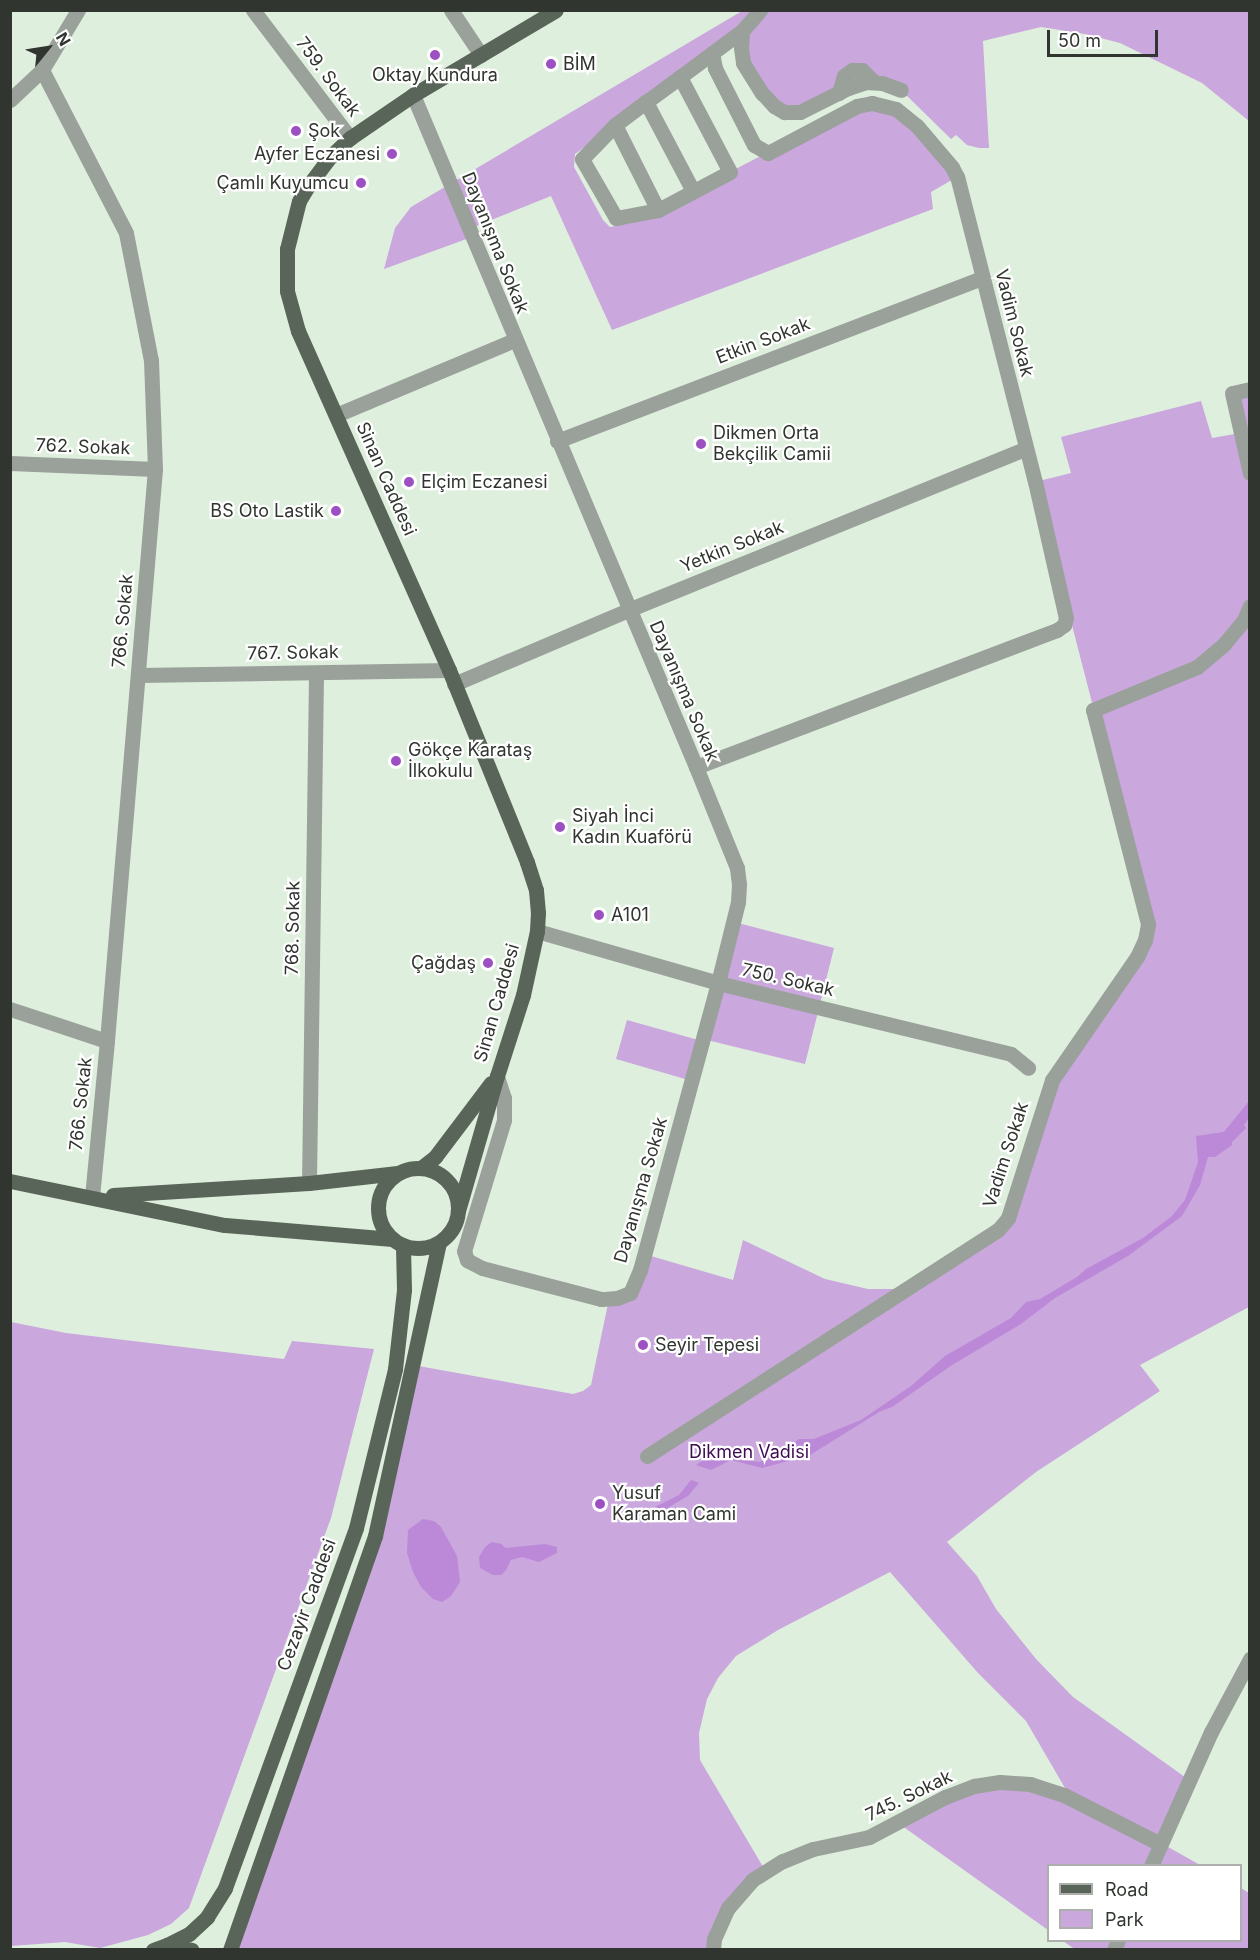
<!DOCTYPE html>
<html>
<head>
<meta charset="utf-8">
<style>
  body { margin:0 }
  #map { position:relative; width:1260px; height:1960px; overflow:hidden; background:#dfefde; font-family:Inter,sans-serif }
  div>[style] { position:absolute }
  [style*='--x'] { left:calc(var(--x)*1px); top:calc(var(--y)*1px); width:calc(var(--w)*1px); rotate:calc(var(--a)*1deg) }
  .green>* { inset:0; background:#caa7dd }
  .water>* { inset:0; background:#bc88d8 }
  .minor>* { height:15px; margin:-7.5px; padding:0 7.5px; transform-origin:7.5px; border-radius:7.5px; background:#9aa19a }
  .major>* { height:15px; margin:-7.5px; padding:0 7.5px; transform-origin:7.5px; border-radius:7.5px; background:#5a6559 }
  .major>.ring { margin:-7.5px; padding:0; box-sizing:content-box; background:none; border:15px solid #5a6559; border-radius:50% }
  .dots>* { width:16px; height:16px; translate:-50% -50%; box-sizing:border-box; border:3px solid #fff; border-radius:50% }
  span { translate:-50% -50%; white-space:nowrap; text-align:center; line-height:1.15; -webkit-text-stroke:4.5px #fff; paint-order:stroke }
  .poi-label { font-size:18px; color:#30362f }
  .left { translate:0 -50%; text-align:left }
  .right { translate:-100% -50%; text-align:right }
  .street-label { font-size:18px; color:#30362f }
  .park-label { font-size:18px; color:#3f0b55 }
  .frame { position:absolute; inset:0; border:12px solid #30362f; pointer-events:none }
  .legend { position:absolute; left:1047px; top:1864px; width:195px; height:78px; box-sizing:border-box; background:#fff; border:2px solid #acafac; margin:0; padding:8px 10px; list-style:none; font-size:18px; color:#30362f }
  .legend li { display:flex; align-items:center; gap:12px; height:30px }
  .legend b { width:30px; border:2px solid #acafac }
  .north { position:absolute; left:18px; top:18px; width:60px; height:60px; -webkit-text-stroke:4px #fff; paint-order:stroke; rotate:60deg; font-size:16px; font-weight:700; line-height:24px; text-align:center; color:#30362f }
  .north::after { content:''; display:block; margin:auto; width:21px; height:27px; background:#30362f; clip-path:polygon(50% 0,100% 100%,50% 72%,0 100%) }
  .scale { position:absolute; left:1047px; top:30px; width:111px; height:27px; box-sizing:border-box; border:3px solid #30362f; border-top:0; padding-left:8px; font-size:18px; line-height:21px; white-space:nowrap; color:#30362f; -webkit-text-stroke:4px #fff; paint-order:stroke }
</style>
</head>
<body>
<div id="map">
  <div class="green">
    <i style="clip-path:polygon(742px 11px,1249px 11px,1249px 121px,1202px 83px,1120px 43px,1085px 34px,1041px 27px,983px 41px,989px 148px,979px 148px,967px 145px,956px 135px,951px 139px,901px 90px,882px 83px,784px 112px,743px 63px,742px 32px,575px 154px,574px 167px,603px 220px,610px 227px,632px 223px,857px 106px,896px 109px,957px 177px,931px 192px,933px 209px,612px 330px,551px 196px,469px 229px,472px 237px,384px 269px,395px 228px,411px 207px)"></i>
    <i style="clip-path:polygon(1249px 389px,1249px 1307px,1140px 1365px,1160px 1391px,1036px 1472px,947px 1542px,977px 1576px,996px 1609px,1036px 1659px,1073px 1697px,1189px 1780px,1161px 1843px,1200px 1865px,1048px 1866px,1048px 1930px,898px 1823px,974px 1786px,1065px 1788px,1026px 1721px,978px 1673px,890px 1572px,778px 1630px,736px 1656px,718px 1678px,707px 1699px,699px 1733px,700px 1760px,766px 1872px,752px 1880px,713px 1949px,230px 1950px,375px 1536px,413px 1365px,573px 1394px,583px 1391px,591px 1385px,609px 1299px,630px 1293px,644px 1254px,733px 1280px,743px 1240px,825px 1279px,868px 1289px,903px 1289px,998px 1230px,1041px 1108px,1145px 940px,1097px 722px,1035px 482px,1071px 473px,1061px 437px,1201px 401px,1212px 438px,1240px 433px,1232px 393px)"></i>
    <i style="clip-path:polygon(734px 922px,834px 948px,805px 1064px,703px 1039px)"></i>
    <i style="clip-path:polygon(627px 1020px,702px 1041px,692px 1081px,616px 1059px)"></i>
    <i style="clip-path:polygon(11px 1322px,66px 1333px,284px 1359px,292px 1341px,374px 1349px,331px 1518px,189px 1908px,171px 1924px,148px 1935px,100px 1948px,65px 1942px,11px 1946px)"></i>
    <i style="clip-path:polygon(1241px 1888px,1249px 1893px,1249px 1949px,1076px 1950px,1063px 1941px,1240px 1940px)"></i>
  </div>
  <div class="water">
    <i style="clip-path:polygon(1249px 1101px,1249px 1118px,1244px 1125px,1246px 1128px,1232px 1142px,1232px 1145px,1215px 1157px,1208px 1157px,1200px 1185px,1182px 1216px,1128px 1256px,1055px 1298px,1021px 1324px,952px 1365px,892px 1407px,879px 1412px,810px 1455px,762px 1468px,731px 1460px,711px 1470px,696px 1465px,717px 1451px,728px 1450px,744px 1460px,759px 1462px,785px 1449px,799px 1439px,814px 1439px,861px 1420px,911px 1386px,945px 1356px,1011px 1318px,1026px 1302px,1040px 1299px,1077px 1277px,1086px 1269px,1143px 1238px,1172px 1216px,1185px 1200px,1198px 1162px,1196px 1136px,1224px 1132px)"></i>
    <i style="clip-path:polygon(691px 1480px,699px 1483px,688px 1496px,643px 1522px,655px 1507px,679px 1495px)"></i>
    <i style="clip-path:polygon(423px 1519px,434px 1521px,441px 1527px,457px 1556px,460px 1582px,451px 1596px,442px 1602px,433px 1599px,421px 1587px,413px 1572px,407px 1553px,408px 1530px)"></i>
    <i style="clip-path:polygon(492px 1542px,501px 1544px,506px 1548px,545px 1544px,557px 1547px,557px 1553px,539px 1562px,522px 1557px,511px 1560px,506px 1570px,501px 1575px,493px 1575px,480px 1568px,479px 1557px,485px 1547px)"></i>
  </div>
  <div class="minor">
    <i style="--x:253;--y:10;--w:161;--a:52.8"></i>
    <i style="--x:451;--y:10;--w:54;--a:56.3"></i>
    <i style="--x:742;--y:31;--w:17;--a:93"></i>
    <i style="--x:741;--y:48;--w:15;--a:82"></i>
    <i style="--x:743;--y:63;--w:36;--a:58"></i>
    <i style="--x:762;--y:93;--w:18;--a:47"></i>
    <i style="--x:774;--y:106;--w:12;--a:31"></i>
    <i style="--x:784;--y:112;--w:16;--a:0"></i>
    <i style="--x:800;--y:112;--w:54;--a:-26.6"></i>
    <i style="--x:848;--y:88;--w:19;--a:-18"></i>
    <i style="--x:866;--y:82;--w:16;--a:4"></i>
    <i style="--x:882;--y:83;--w:20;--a:20"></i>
    <i style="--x:42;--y:70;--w:183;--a:62.7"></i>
    <i style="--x:126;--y:233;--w:129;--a:78.9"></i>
    <i style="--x:151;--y:360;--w:109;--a:87.9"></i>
    <i style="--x:155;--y:469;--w:574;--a:94.8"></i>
    <i style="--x:107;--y:1041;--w:156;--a:95.5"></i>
    <i style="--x:680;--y:77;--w:107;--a:62.2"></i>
    <i style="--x:730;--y:172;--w:81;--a:152.2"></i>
    <i style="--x:658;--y:210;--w:43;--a:169.2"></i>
    <i style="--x:616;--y:218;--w:68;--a:-120"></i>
    <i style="--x:582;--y:159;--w:47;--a:-45.9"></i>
    <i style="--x:615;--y:125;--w:39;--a:-37"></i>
    <i style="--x:646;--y:102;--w:42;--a:-36.3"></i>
    <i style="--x:680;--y:77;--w:77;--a:-36.6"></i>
    <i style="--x:742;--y:31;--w:28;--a:-49"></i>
    <i style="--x:839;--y:93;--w:18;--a:-74"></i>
    <i style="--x:844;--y:76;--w:10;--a:-37"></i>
    <i style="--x:852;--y:70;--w:10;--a:0"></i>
    <i style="--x:862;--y:70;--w:17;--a:45"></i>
    <i style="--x:413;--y:95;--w:729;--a:67.16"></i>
    <i style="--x:696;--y:767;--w:109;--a:67.9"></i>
    <i style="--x:737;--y:868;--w:16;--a:83"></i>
    <i style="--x:739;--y:884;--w:18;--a:93"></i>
    <i style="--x:738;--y:902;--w:83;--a:103.9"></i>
    <i style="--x:718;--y:983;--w:297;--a:105.2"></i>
    <i style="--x:640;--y:1270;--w:25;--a:113"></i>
    <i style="--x:630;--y:1293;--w:14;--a:159"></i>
    <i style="--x:617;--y:1298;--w:16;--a:176"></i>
    <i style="--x:601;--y:1299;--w:123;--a:-165.4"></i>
    <i style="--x:482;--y:1268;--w:17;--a:-152"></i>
    <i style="--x:467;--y:1260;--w:9;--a:-108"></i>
    <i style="--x:464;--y:1251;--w:137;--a:-73"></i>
    <i style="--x:504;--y:1120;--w:22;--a:-90"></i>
    <i style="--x:504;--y:1098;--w:23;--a:-108"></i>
    <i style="--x:10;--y:100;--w:44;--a:-43.2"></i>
    <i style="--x:42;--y:70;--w:70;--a:-59"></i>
    <i style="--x:646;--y:102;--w:101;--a:62.2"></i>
    <i style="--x:615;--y:125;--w:95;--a:63.2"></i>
    <i style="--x:1250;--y:389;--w:18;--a:167"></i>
    <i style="--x:1232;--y:393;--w:82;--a:77.3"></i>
    <i style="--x:336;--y:415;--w:193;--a:-22.8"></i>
    <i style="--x:557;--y:441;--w:455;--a:-21"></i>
    <i style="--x:10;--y:463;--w:145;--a:2.4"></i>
    <i style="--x:138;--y:675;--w:311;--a:-0.9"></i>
    <i style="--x:454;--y:684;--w:189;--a:-23"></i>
    <i style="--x:628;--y:610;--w:428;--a:-22.1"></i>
    <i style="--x:696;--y:767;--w:386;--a:-20.8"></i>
    <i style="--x:1057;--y:630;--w:9;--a:-36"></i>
    <i style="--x:1064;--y:625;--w:7;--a:-74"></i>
    <i style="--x:1066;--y:618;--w:139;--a:-102.8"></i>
    <i style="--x:1035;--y:482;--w:315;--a:-104.3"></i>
    <i style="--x:957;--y:177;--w:11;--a:-117"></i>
    <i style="--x:952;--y:167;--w:54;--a:-130.5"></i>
    <i style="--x:917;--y:126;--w:27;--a:-141"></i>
    <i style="--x:896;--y:109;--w:25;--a:-166"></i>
    <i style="--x:872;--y:103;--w:15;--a:169"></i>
    <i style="--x:857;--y:106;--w:101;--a:152.2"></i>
    <i style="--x:768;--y:153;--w:16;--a:-150"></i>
    <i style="--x:754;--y:145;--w:86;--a:-116.9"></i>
    <i style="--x:715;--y:68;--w:15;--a:-101"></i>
    <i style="--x:537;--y:931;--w:188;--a:16"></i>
    <i style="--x:718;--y:983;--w:301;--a:13.6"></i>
    <i style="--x:1011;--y:1054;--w:22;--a:39"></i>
    <i style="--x:10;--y:1009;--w:102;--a:18.3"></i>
    <i style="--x:309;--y:1183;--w:510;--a:-89.21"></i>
    <i style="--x:647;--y:1456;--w:417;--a:-32.8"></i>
    <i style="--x:998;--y:1230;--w:16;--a:-50"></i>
    <i style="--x:1008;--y:1218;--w:145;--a:-72.3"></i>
    <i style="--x:1052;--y:1080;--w:150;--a:-55.4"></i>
    <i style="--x:1137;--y:957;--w:19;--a:-65"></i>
    <i style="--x:1145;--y:940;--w:16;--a:-79"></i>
    <i style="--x:1148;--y:924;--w:221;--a:-104.4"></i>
    <i style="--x:1093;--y:710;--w:113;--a:-22.5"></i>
    <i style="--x:1197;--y:667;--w:35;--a:-40"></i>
    <i style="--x:1224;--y:644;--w:31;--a:-50"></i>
    <i style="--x:1244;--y:620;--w:15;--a:-67"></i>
    <i style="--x:1151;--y:1866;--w:147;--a:-65.9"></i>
    <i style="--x:1211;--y:1732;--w:83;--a:-61.9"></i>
    <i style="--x:713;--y:1950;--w:11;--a:-85"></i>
    <i style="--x:714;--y:1939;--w:34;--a:-66"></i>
    <i style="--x:728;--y:1908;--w:37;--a:-49"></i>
    <i style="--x:752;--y:1880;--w:36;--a:-32"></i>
    <i style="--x:783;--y:1861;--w:32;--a:-22"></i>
    <i style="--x:813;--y:1849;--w:57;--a:-12.1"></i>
    <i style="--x:869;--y:1837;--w:86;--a:-27.8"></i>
    <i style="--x:945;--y:1797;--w:31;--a:-21"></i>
    <i style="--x:974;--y:1786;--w:26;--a:-9"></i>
    <i style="--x:1000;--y:1782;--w:30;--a:4"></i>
    <i style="--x:1030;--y:1784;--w:36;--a:18"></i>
    <i style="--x:1064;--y:1795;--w:108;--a:27"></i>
    <i style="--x:1114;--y:1950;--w:11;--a:-68"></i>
  </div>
  <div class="major">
    <i class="ring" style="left:378px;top:1168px;width:65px;height:65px"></i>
    <i style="--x:421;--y:1168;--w:18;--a:-38"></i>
    <i style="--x:435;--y:1157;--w:93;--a:-52.9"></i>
    <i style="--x:10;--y:1181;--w:219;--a:11.6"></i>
    <i style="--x:225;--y:1225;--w:168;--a:4.8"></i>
    <i style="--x:113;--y:1195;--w:196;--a:-3.5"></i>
    <i style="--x:309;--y:1183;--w:89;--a:-6.5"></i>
    <i style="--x:458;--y:1211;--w:141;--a:-73.9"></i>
    <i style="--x:497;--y:1076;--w:85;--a:-72.2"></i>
    <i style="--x:523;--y:995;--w:66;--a:-77.7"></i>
    <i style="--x:537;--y:931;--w:18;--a:-87"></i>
    <i style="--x:538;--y:913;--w:23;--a:-95"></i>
    <i style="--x:536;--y:890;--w:29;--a:-108"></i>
    <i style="--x:527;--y:862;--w:207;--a:-112.1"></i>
    <i style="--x:449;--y:670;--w:371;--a:-114"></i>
    <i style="--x:298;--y:331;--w:41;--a:-105.4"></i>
    <i style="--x:287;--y:291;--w:42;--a:-90"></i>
    <i style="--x:287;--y:249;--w:49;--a:-76"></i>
    <i style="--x:299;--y:201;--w:17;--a:-59"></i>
    <i style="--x:308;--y:186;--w:36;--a:-53"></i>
    <i style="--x:330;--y:157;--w:28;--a:-44"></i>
    <i style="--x:350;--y:138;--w:76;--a:-34.3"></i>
    <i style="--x:413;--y:95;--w:166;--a:-30.7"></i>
    <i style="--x:167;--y:1945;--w:25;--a:-27"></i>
    <i style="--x:189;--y:1934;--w:25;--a:-43"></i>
    <i style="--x:207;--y:1917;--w:34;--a:-58"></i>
    <i style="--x:225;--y:1888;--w:383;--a:-70"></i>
    <i style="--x:356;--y:1528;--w:164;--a:-76.2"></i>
    <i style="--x:395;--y:1369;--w:80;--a:-83.5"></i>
    <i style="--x:404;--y:1290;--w:45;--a:-91.3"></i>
    <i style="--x:153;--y:1950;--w:15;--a:-20"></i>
    <i style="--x:167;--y:1945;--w:25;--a:11"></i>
    <i style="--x:230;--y:1950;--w:439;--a:-70.7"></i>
    <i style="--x:375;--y:1536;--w:300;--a:-77.7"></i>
  </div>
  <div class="dots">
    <i style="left:435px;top:55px;background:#9c50c2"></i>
    <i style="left:551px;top:64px;background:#9c50c2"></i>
    <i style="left:296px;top:131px;background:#9c50c2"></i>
    <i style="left:392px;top:154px;background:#9c50c2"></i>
    <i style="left:361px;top:183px;background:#9c50c2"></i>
    <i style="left:701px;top:444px;background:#9c50c2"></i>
    <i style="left:409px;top:482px;background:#9c50c2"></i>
    <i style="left:336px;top:511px;background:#9c50c2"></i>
    <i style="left:396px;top:761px;background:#9c50c2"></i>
    <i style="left:560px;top:827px;background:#9c50c2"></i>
    <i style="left:599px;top:915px;background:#9c50c2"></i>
    <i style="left:488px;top:963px;background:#9c50c2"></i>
    <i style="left:643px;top:1345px;background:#9c50c2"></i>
    <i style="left:600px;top:1504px;background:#9c50c2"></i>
  </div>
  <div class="poi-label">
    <span class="left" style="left:563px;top:64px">BİM</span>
    <span style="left:435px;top:75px">Oktay Kundura</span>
    <span class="left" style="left:308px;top:131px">Şok</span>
    <span class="right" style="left:380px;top:154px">Ayfer Eczanesi</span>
    <span class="right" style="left:349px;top:183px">Çamlı Kuyumcu</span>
    <span class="left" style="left:713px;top:444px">Dikmen Orta<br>Bekçilik Camii</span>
    <span class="left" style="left:421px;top:482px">Elçim Eczanesi</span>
    <span class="right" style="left:324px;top:511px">BS Oto Lastik</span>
    <span class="left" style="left:408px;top:761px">Gökçe Karataş<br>İlkokulu</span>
    <span class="left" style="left:572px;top:827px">Siyah İnci<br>Kadın Kuaförü</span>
    <span class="left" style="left:611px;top:915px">A101</span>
    <span class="right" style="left:476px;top:963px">Çağdaş</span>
    <span class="left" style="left:655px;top:1345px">Seyir Tepesi</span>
    <span class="left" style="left:612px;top:1504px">Yusuf<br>Karaman Cami</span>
  </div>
  <div class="street-label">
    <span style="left:328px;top:77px;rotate:53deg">759. Sokak</span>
    <span style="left:495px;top:243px;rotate:68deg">Dayanışma Sokak</span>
    <span style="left:1014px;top:323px;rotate:76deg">Vadim Sokak</span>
    <span style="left:763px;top:341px;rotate:-21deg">Etkin Sokak</span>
    <span style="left:83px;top:447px;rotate:2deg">762. Sokak</span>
    <span style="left:386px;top:479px;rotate:66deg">Sinan Caddesi</span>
    <span style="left:732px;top:547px;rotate:-22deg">Yetkin Sokak</span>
    <span style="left:123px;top:621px;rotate:-85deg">766. Sokak</span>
    <span style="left:293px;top:653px;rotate:-1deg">767. Sokak</span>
    <span style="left:684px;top:691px;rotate:67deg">Dayanışma Sokak</span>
    <span style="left:293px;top:928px;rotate:-89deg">768. Sokak</span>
    <span style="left:788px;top:980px;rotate:13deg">750. Sokak</span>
    <span style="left:497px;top:1003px;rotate:-74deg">Sinan Caddesi</span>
    <span style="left:81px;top:1104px;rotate:-84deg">766. Sokak</span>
    <span style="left:1006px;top:1155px;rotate:-72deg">Vadim Sokak</span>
    <span style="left:641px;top:1190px;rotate:-74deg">Dayanışma Sokak</span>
    <span style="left:307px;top:1605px;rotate:-70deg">Cezayir Caddesi</span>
    <span style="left:909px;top:1796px;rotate:-26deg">745. Sokak</span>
  </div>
  <div class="park-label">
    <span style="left:749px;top:1452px">Dikmen Vadisi</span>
  </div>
  <div class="frame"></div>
  <ul class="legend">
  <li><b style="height:8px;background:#5a6559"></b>Road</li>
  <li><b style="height:16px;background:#caa7dd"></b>Park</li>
  </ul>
  <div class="north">N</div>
  <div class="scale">50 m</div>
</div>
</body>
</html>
